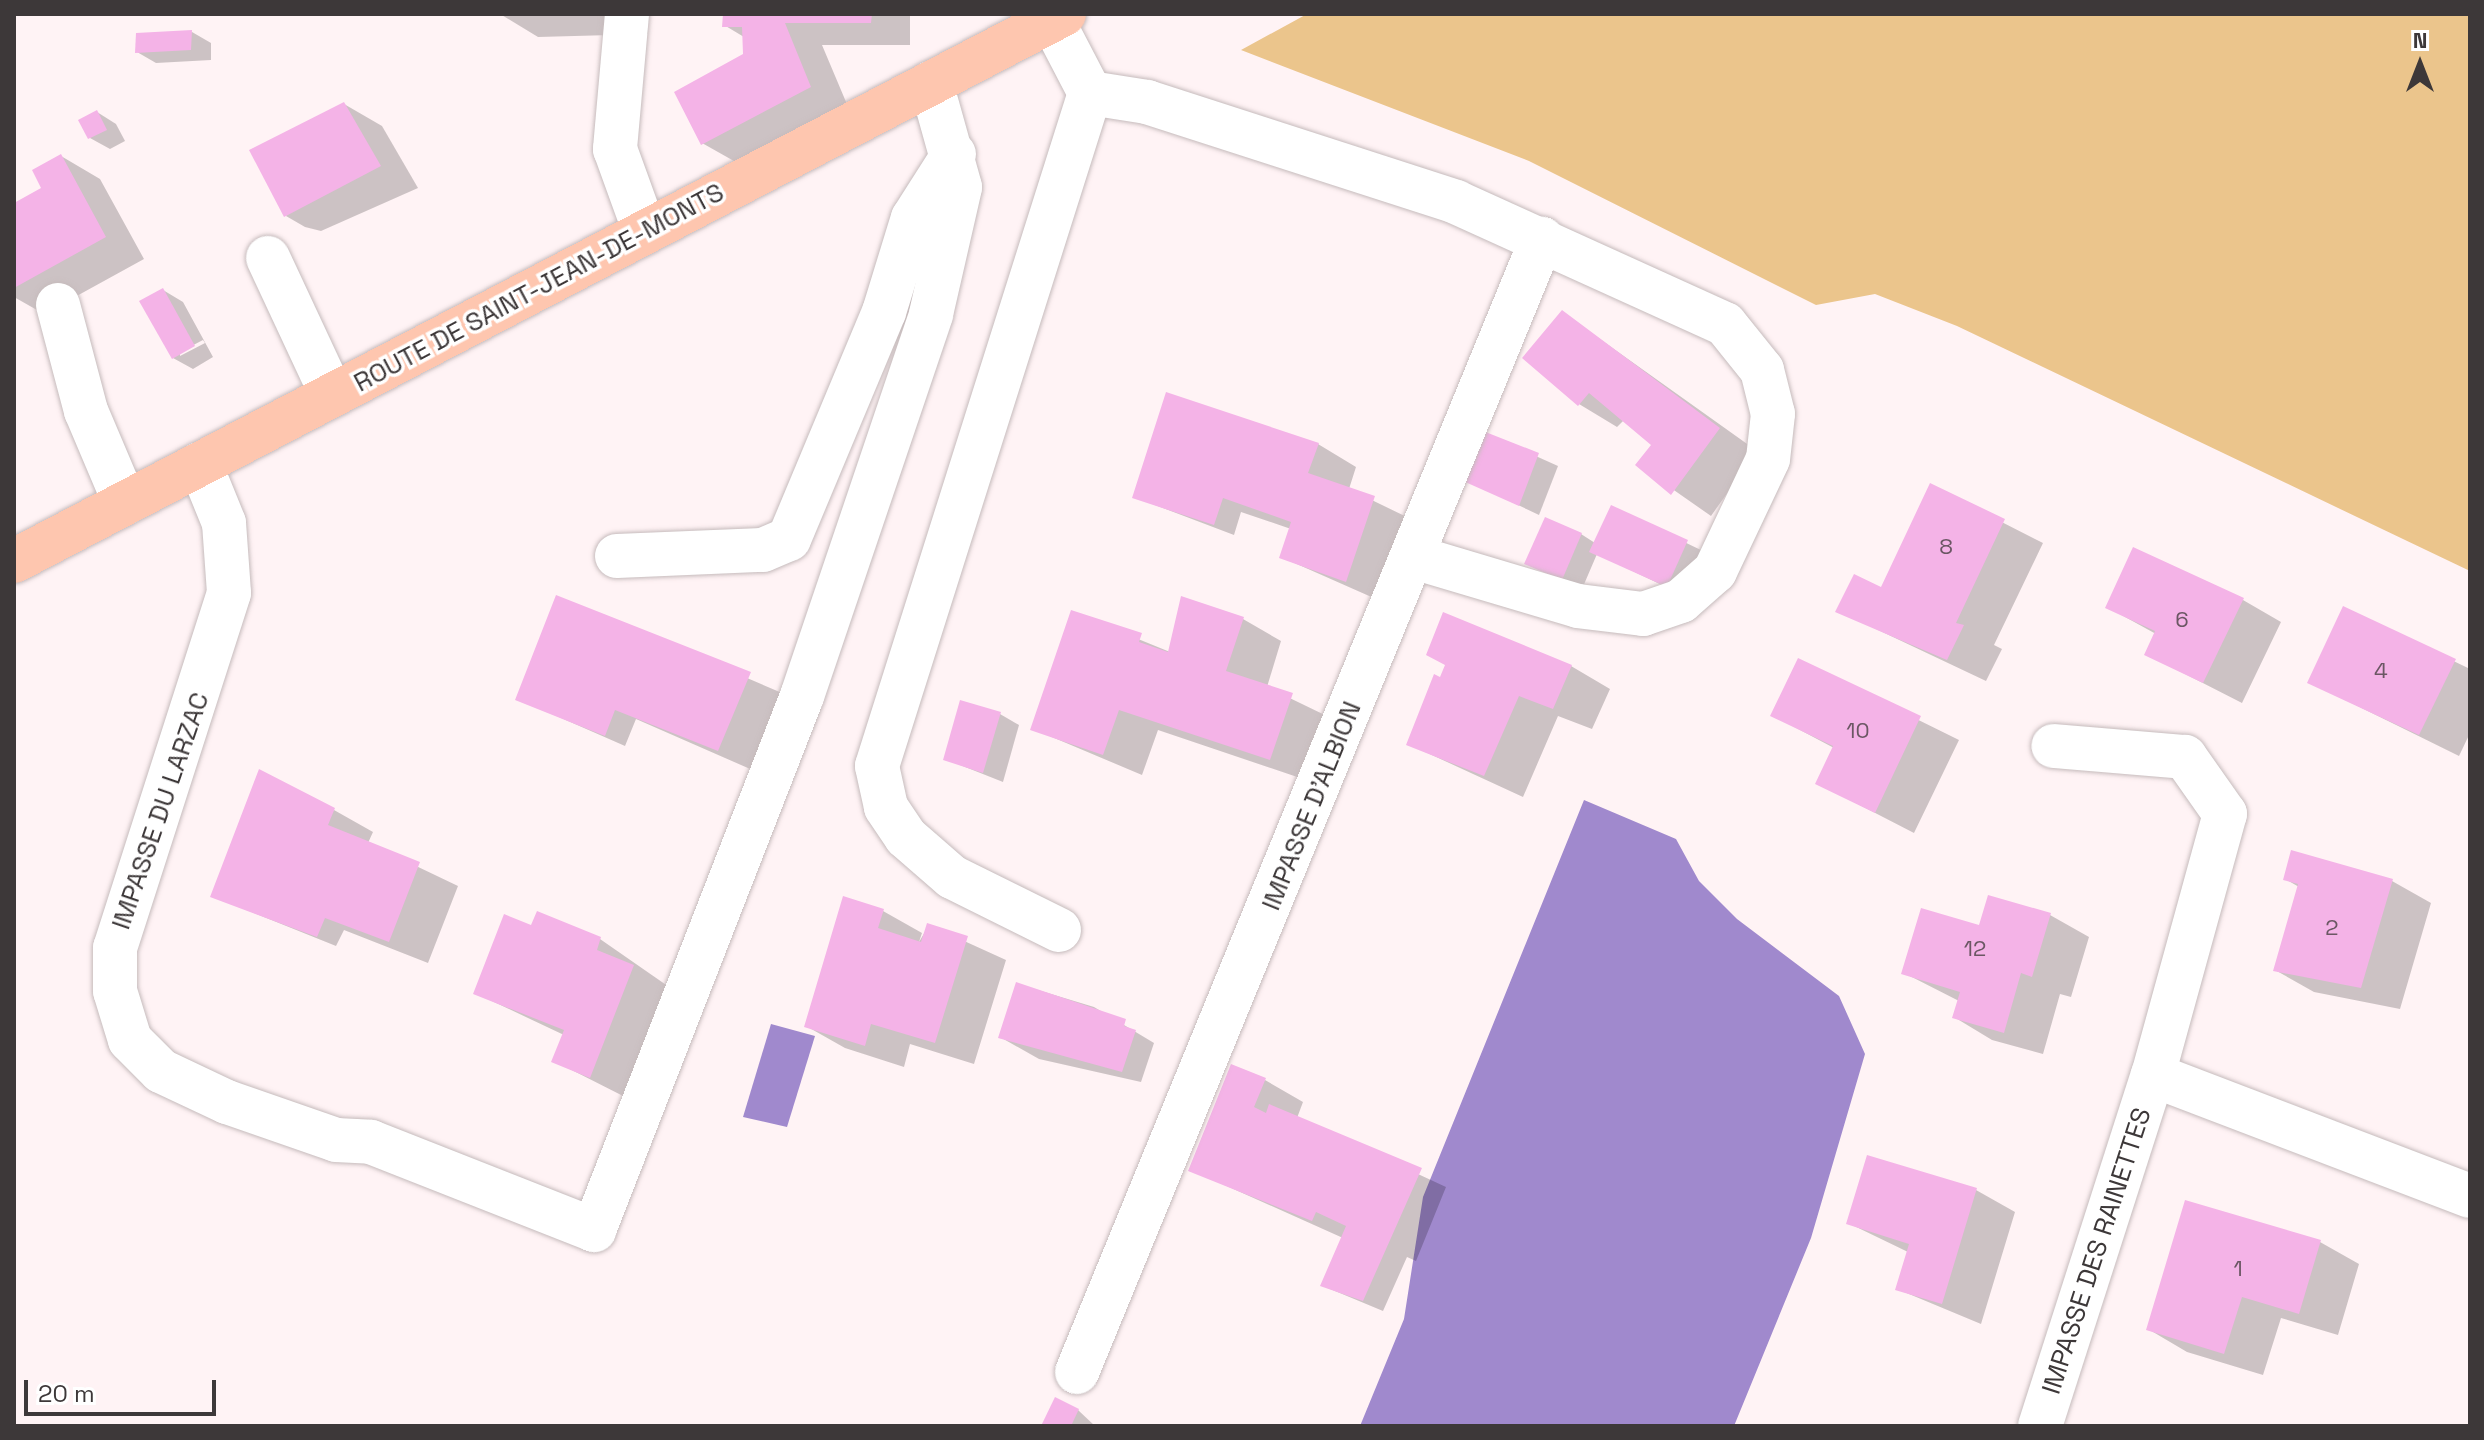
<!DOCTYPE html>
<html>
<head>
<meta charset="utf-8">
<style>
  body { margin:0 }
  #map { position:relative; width:2484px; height:1440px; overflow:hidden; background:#fff3f5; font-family:"Space Grotesk",sans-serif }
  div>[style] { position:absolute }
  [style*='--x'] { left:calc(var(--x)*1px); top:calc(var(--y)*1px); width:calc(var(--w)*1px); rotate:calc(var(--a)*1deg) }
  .green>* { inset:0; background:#ebc58c }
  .water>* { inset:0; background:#a089cd }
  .shadow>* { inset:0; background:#0003 }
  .building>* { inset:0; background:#f4b3e7 }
  .roads { filter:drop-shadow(0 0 2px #c6bbbc) drop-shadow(0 0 2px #c6bbbc) }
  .minor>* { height:44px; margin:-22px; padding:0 22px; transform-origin:22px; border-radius:22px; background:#fff }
  .major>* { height:44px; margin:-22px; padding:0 22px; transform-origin:22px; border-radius:22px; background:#fec6af }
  span { translate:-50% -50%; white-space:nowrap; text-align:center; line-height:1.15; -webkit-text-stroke:7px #fff; paint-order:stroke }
  .number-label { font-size:22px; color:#6b5764 }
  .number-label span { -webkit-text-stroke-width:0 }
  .street-label { font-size:26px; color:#3d3839 }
  .frame { position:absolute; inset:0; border:16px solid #3d3839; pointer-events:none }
  .north { position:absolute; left:2380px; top:24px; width:80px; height:80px; -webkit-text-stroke:6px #fff; paint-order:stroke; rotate:0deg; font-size:22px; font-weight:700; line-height:32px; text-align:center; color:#3d3839 }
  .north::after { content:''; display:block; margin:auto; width:28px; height:36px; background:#3d3839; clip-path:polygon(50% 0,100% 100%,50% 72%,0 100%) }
  .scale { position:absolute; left:24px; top:1380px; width:192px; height:36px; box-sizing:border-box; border:4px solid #3d3839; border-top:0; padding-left:10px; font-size:24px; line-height:28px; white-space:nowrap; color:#3d3839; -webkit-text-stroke:6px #fff; paint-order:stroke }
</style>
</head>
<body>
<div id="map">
  <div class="green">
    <i style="clip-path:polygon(1307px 14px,2470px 14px,2470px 571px,1957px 326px,1875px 294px,1816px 305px,1529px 161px,1241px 50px)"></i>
  </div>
  <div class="water">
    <i style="clip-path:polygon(1584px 800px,1676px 839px,1699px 881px,1737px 919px,1839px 996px,1865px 1054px,1811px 1238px,1734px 1426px,1360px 1426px,1404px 1319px,1423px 1197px)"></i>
    <i style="clip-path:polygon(771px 1024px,815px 1036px,787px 1127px,743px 1117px)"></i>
  </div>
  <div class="shadow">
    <i style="clip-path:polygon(647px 14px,648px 34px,538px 37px,500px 14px)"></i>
    <i style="clip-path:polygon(725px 14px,910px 14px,910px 45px,822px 45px,849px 109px,741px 165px,702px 143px,745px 56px,744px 37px,724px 25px)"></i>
    <i style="clip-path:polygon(192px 32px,211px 43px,211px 60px,156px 63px,137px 52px)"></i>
    <i style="clip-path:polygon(344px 104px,382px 126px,418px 188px,321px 231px,305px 227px,286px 216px)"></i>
    <i style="clip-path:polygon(97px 112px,116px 124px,125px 141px,110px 149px,90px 138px)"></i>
    <i style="clip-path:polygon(61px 156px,100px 179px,144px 259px,44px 314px,14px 297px,14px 206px,44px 189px)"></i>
    <i style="clip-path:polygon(evenodd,163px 290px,183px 302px,213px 357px,193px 369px,173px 358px,163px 290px,203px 340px,205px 343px,180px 356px,180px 352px,203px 340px)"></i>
    <i style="clip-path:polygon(1562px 312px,1757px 451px,1711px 516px,1638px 465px,1653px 444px,1624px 420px,1617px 427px,1579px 404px)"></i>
    <i style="clip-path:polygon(1484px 433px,1558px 466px,1539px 515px,1465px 480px)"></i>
    <i style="clip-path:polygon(1318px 444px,1356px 467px,1349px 489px,1413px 520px,1385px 603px,1281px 557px,1291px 529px,1241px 512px,1234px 535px,1134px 497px)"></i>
    <i style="clip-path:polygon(1931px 486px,2043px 543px,1994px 645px,2002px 649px,1986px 681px,1838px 611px,1882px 590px)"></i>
    <i style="clip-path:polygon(1612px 507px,1707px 553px,1687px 597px,1597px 554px,1582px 589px,1527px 563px,1581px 534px,1595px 543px)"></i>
    <i style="clip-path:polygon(558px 597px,789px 696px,757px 772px,636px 719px,625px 746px,518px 699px)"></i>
    <i style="clip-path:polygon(2243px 600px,2281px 622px,2242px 703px,2146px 654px,2156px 634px,2107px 607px)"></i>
    <i style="clip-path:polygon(2344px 608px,2470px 669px,2470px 733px,2459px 756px,2309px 682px)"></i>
    <i style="clip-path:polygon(1072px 612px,1170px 652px,1243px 619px,1281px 641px,1267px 687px,1331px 718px,1309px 781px,1158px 730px,1142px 775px,1033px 729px)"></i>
    <i style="clip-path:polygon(1799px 661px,1959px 740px,1914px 833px,1817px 783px,1834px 748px,1772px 715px)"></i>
    <i style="clip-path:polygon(1571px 666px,1610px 689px,1592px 729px,1558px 716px,1523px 797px,1408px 744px,1441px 680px)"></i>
    <i style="clip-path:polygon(1000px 714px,1019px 725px,1003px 782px,945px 759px)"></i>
    <i style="clip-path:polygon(334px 810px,373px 832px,368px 843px,458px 886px,428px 963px,344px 930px,336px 946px,212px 896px)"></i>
    <i style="clip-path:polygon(2285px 879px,2392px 881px,2431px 903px,2400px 1009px,2314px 992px,2275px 970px,2299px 887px)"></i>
    <i style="clip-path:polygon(883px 911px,922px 933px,919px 942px,929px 925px,1006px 960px,974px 1064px,910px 1044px,904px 1067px,845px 1048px,806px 1026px)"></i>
    <i style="clip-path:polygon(2050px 915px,2089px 937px,2071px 997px,2060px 994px,2043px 1054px,1992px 1040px,1954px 1017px,1959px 1001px,1904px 973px,1981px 928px)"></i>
    <i style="clip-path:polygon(540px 931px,600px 939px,672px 989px,629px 1099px,554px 1061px,564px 1035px,475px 993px)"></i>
    <i style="clip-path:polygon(1018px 984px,1094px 1007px,1154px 1043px,1141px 1082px,1039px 1059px,1000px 1037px)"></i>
    <i style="clip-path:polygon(1265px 1080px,1303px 1102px,1297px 1118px,1446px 1187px,1416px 1261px,1407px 1257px,1383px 1311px,1323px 1286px,1343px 1238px,1191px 1170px)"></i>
    <i style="clip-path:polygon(1976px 1190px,2015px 1212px,1981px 1324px,1897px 1289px,1908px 1252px,1848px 1223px)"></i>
    <i style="clip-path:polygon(2320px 1242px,2359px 1264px,2338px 1335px,2281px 1318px,2263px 1375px,2187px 1352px,2148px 1329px)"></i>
    <i style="clip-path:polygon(1078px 1410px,1095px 1426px,1043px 1426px)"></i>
  </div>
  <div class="building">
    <i style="clip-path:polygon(723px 14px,872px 14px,871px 23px,785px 23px,811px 87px,701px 145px,674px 92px,743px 54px,742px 27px,722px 27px)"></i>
    <i style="clip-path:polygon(192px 30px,191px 50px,135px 53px,136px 33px)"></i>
    <i style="clip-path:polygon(344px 102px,381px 166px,284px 217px,249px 150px)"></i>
    <i style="clip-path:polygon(97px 110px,107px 130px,88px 139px,78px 120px)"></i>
    <i style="clip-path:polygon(61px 154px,106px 237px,14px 288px,14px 203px,41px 188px,32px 170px)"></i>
    <i style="clip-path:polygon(163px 288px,195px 346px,172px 359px,139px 301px)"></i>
    <i style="clip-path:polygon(1562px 310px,1720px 428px,1671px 495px,1635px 465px,1651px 445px,1589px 393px,1578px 406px,1522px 358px)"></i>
    <i style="clip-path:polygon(1166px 392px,1319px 443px,1308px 473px,1375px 496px,1346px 582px,1279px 558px,1291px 522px,1223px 498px,1214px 525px,1132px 498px)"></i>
    <i style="clip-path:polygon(1483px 431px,1539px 453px,1519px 506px,1463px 481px)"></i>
    <i style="clip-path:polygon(1930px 483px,2005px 519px,1956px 623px,1964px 625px,1947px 660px,1835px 612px,1854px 574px,1881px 587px)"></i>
    <i style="clip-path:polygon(1611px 505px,1688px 540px,1667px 587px,1589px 552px)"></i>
    <i style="clip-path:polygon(1545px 517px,1582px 533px,1562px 580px,1524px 564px)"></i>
    <i style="clip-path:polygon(2133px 547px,2244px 598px,2203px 683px,2144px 655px,2155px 631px,2105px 608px)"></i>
    <i style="clip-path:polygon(556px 595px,751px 672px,718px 751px,615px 710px,605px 736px,515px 700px)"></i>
    <i style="clip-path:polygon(1181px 596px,1244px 617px,1226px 671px,1293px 693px,1270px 760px,1119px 710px,1103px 755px,1030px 730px,1071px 610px,1142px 633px,1139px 642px,1168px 652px)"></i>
    <i style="clip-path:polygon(2343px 606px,2456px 659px,2419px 735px,2307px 683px)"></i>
    <i style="clip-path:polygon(1443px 612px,1572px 665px,1553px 709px,1519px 696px,1484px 776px,1406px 745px,1434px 674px,1440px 677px,1445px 665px,1426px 655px)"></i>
    <i style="clip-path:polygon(1798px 658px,1921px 716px,1875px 813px,1815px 784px,1833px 746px,1770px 716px)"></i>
    <i style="clip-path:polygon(960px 700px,1001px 712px,983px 773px,943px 760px)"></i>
    <i style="clip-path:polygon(259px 769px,335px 808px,328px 825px,420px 862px,389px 942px,325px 918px,317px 937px,210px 897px)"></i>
    <i style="clip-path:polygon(2291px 850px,2393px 879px,2361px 988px,2273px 971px,2298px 884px,2283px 880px)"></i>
    <i style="clip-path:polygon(1988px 895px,2051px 913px,2032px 977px,2021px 973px,2004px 1033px,1952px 1018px,1960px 992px,1901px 974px,1921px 908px,1979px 925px)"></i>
    <i style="clip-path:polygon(843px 896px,884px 909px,878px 928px,921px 942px,927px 923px,968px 936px,935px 1043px,871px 1024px,865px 1046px,804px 1027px)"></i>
    <i style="clip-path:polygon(537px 911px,601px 937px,597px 950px,634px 965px,590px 1078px,551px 1062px,564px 1030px,473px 994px,504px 914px,531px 925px)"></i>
    <i style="clip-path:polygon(1016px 982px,1126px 1019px,1124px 1026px,1136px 1030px,1122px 1072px,998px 1038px)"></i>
    <i style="clip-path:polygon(1231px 1064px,1266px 1078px,1254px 1107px,1266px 1113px,1269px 1104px,1422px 1168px,1363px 1301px,1320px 1286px,1346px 1226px,1316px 1212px,1312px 1221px,1188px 1171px)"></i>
    <i style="clip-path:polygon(1867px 1155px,1977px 1188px,1942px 1304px,1895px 1290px,1909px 1244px,1846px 1224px)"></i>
    <i style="clip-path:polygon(2185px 1200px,2321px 1240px,2299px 1314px,2242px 1297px,2224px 1354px,2146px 1330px)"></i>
    <i style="clip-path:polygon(1055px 1397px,1079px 1409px,1071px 1426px,1041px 1426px)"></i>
  </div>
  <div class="roads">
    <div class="minor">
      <i style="--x:627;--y:14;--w:136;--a:95.1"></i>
      <i style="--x:615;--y:149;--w:88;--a:70.1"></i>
      <i style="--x:1052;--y:20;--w:82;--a:62.5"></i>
      <i style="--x:1090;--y:93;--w:58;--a:9"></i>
      <i style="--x:1147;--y:102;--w:325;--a:17.9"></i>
      <i style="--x:1456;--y:202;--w:295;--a:24.4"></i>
      <i style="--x:1725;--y:324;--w:59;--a:51.2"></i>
      <i style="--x:1762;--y:370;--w:45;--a:76"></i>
      <i style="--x:1773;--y:414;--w:45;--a:96.3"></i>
      <i style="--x:1768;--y:459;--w:124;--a:115.3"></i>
      <i style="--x:1715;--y:571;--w:45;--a:138.6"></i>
      <i style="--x:1681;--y:601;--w:40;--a:161.1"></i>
      <i style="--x:1643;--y:614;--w:65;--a:-173"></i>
      <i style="--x:1578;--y:606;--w:171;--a:-163.4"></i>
      <i style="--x:268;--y:258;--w:151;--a:65"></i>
      <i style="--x:58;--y:305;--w:110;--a:75.2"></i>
      <i style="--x:86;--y:411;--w:100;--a:67"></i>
      <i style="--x:200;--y:464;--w:64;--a:67.9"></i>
      <i style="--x:224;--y:523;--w:70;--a:85.9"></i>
      <i style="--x:229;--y:593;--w:373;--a:107.8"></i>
      <i style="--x:115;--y:948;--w:43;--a:90"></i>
      <i style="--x:115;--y:991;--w:51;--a:73"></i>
      <i style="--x:130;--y:1040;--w:44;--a:45"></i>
      <i style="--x:161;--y:1071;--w:73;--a:25.2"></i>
      <i style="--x:227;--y:1102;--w:115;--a:19.2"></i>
      <i style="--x:336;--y:1140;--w:35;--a:3"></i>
      <i style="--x:371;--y:1142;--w:240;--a:21.5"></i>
      <i style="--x:594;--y:1230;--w:573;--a:-68.72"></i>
      <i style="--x:802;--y:696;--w:403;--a:-71.3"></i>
      <i style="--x:931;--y:314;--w:130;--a:-77.1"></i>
      <i style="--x:960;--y:187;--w:108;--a:-105.6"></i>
      <i style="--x:617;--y:556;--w:146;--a:-2.4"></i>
      <i style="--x:763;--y:550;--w:28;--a:-23"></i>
      <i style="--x:789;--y:539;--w:246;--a:-67.3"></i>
      <i style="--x:884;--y:312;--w:98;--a:-72.9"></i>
      <i style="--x:913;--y:218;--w:76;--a:-57.4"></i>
      <i style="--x:1059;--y:930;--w:119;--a:-153.6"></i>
      <i style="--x:952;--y:877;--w:61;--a:-139"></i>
      <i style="--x:906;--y:837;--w:36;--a:-124"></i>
      <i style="--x:886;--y:807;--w:42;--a:-102.4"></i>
      <i style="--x:877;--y:766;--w:706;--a:-72.44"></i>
      <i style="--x:2153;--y:1075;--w:339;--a:20.9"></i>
      <i style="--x:1077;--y:1372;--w:1225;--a:-67.69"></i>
      <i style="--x:2040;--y:1426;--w:369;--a:-72.2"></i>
      <i style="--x:2153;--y:1075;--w:271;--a:-74.6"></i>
      <i style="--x:2225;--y:814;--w:70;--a:-125.1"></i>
      <i style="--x:2185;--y:757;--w:132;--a:-175.2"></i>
    </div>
    <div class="major">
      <i style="--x:14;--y:561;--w:1184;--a:-27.52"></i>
    </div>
  </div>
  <div class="number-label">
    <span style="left:1946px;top:547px">8</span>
    <span style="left:2182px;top:620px">6</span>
    <span style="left:2381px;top:671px">4</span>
    <span style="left:1858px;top:731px">10</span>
    <span style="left:2332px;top:928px">2</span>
    <span style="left:1975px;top:949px">12</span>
    <span style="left:2238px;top:1269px">1</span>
  </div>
  <div class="street-label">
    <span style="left:539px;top:288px;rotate:-28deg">ROUTE DE SAINT-JEAN-DE-MONTS</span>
    <span style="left:1312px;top:806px;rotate:-68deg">IMPASSE D'ALBION</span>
    <span style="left:161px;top:811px;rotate:-71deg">IMPASSE DU LARZAC</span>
    <span style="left:2097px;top:1251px;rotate:-72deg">IMPASSE DES RAINETTES</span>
  </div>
  <div class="frame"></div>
  <div class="north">N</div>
  <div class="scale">20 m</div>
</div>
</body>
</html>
